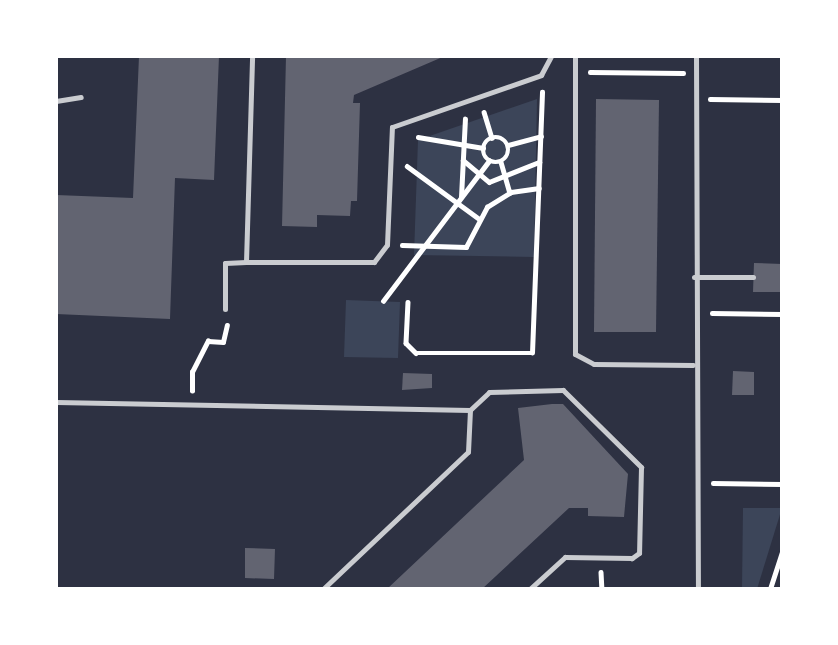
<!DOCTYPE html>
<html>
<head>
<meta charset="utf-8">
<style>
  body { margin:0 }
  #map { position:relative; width:838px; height:645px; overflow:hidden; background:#2d3142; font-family:"DejaVu Sans",sans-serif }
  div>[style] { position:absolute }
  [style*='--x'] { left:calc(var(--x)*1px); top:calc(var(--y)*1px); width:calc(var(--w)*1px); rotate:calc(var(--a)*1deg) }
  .green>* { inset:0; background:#3c4559 }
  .building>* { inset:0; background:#626471 }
  .path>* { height:4.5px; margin:-2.25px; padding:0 2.25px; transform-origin:2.25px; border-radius:2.25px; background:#fff }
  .path>.ring { margin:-2.25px; padding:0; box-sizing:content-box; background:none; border:4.5px solid #fff; border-radius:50% }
  .service>* { height:5px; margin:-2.5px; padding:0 2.5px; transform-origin:2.5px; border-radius:2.5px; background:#caccd0 }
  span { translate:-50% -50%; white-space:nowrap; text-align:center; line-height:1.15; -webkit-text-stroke:5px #fff; paint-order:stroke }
  .frame { position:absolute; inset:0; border:58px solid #fff; pointer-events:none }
</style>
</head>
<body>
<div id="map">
  <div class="green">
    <i style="clip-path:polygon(537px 99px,534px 257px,414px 255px,418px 140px)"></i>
    <i style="clip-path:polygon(346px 300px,400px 302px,398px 358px,344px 357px)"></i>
    <i style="clip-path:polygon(743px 508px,782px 508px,757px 589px,742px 589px)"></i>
  </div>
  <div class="building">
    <i style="clip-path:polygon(139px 56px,219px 56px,214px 180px,175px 178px,170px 319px,56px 314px,56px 195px,133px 198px)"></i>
    <i style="clip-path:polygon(286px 56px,445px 56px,354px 95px,353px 103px,360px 103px,357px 201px,351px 201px,350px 216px,317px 215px,317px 227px,282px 226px)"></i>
    <i style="clip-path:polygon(596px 99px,659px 100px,656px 332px,594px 332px)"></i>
    <i style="clip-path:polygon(754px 263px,782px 264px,782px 292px,753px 292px)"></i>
    <i style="clip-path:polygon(733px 371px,754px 372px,754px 395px,732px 395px)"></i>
    <i style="clip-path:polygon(403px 373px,432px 374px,432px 388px,402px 390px)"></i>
    <i style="clip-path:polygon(552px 404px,563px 404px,628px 474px,624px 517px,588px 516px,588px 508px,569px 508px,482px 589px,387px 589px,524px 460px,518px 408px)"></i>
    <i style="clip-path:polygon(245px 548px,275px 549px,274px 579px,245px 578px)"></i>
  </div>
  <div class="path">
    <i style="--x:590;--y:72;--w:93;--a:0.6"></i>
    <i style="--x:710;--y:99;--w:72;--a:0.8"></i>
    <i style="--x:484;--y:112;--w:27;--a:73"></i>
    <i style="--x:418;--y:137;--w:66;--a:9.6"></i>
    <i class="ring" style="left:483px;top:137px;width:21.5px;height:21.5px"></i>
    <i style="--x:508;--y:145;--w:34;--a:-15"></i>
    <i style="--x:463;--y:160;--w:34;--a:40"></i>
    <i style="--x:489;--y:182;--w:54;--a:-21.8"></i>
    <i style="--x:501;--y:162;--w:32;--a:74"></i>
    <i style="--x:407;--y:166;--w:88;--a:36.2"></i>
    <i style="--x:461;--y:197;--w:78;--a:-87.1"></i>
    <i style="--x:402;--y:245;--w:64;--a:1.8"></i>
    <i style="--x:466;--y:247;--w:45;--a:-62.3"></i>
    <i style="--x:487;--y:207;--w:28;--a:-32"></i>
    <i style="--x:511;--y:192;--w:28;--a:-8"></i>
    <i style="--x:383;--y:301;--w:176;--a:-52.9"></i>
    <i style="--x:408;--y:302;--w:41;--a:92.8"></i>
    <i style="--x:406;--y:343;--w:14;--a:45"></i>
    <i style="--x:416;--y:353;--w:116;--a:0"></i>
    <i style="--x:532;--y:353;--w:261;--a:-87.8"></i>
    <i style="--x:712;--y:313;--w:70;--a:0.8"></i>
    <i style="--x:192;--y:391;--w:19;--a:-90"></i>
    <i style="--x:192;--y:372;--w:35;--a:-63"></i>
    <i style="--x:208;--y:341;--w:15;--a:4"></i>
    <i style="--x:223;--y:342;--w:17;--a:-77"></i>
    <i style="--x:713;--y:483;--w:69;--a:0.8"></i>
    <i style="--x:601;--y:572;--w:17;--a:87"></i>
    <i style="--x:585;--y:589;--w:61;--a:0"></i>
    <i style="--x:770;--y:589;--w:39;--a:-72"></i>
  </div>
  <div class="service">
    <i style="--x:575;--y:56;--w:298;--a:90"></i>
    <i style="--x:575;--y:354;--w:21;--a:28"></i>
    <i style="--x:594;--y:364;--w:99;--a:0.6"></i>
    <i style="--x:696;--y:56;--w:533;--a:89.79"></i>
    <i style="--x:56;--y:101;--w:25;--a:-9"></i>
    <i style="--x:246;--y:262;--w:128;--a:0"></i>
    <i style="--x:374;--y:262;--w:21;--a:-53"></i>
    <i style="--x:387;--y:245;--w:118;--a:-87.6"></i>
    <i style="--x:392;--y:127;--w:158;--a:-19.2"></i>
    <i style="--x:541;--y:75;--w:21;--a:-62"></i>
    <i style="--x:694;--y:277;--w:59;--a:0"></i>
    <i style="--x:225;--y:309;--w:46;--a:-90"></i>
    <i style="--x:225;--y:263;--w:21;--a:-3"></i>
    <i style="--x:246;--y:262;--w:206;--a:-88.3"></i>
    <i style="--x:56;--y:402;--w:414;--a:1.1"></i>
    <i style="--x:323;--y:589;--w:199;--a:-43.4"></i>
    <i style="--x:468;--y:452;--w:42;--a:-87.3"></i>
    <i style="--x:470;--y:410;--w:26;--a:-43"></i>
    <i style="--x:489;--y:392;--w:74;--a:-1.5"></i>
    <i style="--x:563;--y:390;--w:110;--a:44.6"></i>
    <i style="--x:641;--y:467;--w:86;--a:91.3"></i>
    <i style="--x:639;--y:553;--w:9;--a:144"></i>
    <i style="--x:632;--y:558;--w:67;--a:-179.1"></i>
    <i style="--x:565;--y:557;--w:47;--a:137.6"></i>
  </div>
  <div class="frame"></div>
</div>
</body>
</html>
